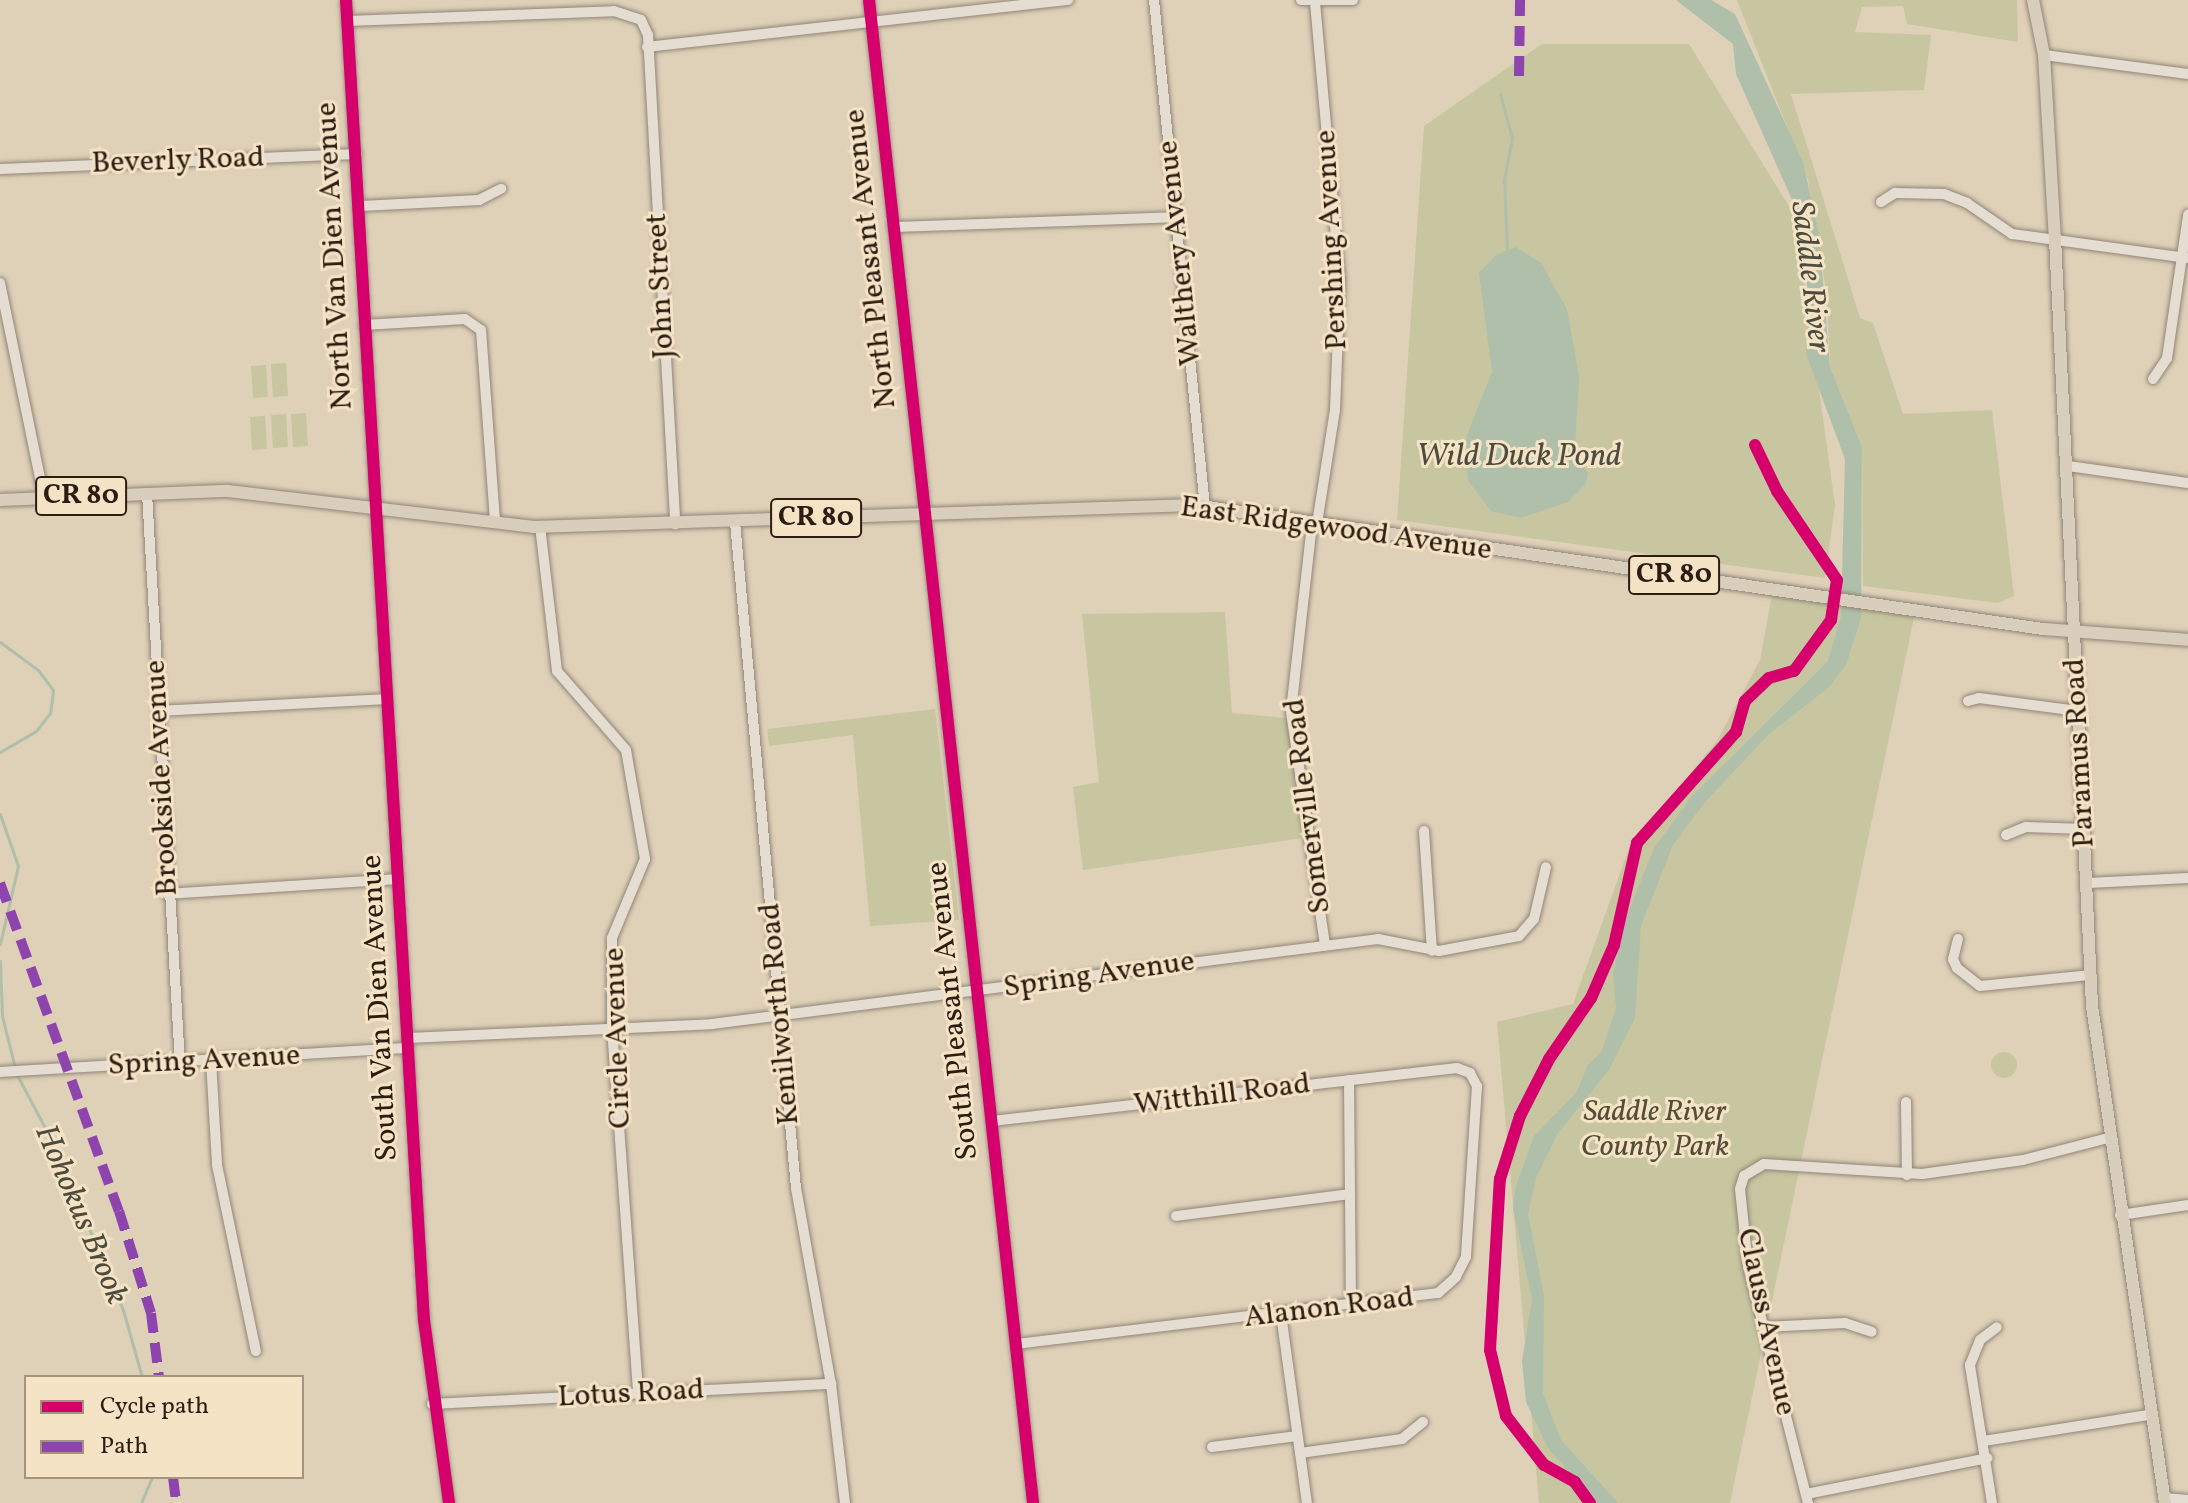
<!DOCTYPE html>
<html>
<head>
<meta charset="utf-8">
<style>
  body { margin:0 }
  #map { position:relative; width:2188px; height:1503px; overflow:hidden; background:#dfd0b8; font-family:Vollkorn,serif }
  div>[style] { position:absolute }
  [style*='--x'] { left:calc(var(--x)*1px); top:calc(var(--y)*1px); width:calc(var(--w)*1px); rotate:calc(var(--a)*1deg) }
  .green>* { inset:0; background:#c7c6a0 }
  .round { border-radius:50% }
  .water>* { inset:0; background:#afbfa9 }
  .stream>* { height:3px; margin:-1.5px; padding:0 1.5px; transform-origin:1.5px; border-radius:1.5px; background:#afbfa9 }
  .roads { filter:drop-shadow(0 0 2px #908678) drop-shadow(0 0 2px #908678) }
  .minor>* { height:10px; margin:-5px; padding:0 5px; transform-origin:5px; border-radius:5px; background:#e5ddd1 }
  .major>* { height:12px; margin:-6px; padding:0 6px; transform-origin:6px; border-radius:6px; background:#d9cdbc }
  .quiet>* { height:10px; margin-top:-5px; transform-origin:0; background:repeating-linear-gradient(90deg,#8e44ad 0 20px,transparent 0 30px) }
  .cycleway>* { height:12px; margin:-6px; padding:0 6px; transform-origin:6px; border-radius:6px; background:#d6006c }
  span { translate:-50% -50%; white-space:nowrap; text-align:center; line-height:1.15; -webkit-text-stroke:6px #f5e3c6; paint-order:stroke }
  .shield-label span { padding:2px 6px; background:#f5e3c6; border:2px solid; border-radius:6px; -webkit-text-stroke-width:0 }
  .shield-label { font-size:28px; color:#2b1d12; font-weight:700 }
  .street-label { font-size:30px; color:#2b1d12 }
  .park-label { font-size:30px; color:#544d37; font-style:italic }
  .water-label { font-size:32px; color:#4d4c3e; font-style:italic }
  .legend { position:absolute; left:24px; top:1375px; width:280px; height:104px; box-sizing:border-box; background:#f5e3c6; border:2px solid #a4947e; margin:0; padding:10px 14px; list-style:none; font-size:24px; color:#2b1d12 }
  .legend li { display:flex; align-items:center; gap:16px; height:40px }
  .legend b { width:40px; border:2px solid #a4947e }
</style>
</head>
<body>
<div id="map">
  <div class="green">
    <i style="clip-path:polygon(1737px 0,2017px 0,2018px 42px,1907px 24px,1903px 6px,1862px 7px,1855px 32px,1931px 35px,1924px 90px,1791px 94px,1860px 318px,1873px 323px,1903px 414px,1992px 410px,2014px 596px,1998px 603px,1863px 586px,1862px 447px,1830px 367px,1827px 297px,1808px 180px)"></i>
    <i style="clip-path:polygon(1542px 44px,1689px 44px,1795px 216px,1835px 505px,1825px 578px,1397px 520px,1424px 126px)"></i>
    <i style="clip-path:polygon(286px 363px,288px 396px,273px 397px,271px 364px)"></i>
    <i style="clip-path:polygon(266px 365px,268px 397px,253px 398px,251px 366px)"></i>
    <i style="clip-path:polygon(306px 413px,308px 446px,293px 447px,291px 414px)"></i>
    <i style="clip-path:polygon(286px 414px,288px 447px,273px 448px,271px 415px)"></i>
    <i style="clip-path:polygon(265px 416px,267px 449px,252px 450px,250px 417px)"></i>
    <i style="clip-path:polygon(1773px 589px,1916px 608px,1730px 1503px,1539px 1503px,1497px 1022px,1573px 1004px,1629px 848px,1717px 741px,1760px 660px)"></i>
    <i style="clip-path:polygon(1225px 612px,1232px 713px,1287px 718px,1303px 838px,1083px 870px,1073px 787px,1099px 782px,1082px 614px)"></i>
    <i style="clip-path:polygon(935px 709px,959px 920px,870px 926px,853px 735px,769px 746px,767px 729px)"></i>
    <i class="round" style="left:1991px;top:1052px;width:26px;height:26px"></i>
  </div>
  <div class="water">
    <i style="clip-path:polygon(1676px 0,1711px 0,1735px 14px,1803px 162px,1819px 235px,1830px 367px,1862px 447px,1861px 618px,1846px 665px,1829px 687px,1768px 735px,1705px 802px,1673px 845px,1641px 926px,1635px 1018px,1609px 1070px,1558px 1133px,1536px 1178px,1528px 1214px,1544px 1296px,1543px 1393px,1561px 1440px,1618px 1503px,1596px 1503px,1548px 1448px,1526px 1402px,1522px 1361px,1532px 1299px,1513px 1209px,1515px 1189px,1534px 1136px,1576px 1093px,1588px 1065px,1602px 1051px,1616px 1008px,1613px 973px,1626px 918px,1654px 848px,1692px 796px,1828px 661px,1841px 616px,1845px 459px,1806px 354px,1809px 297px,1794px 204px,1736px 74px,1733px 44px)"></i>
    <i style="clip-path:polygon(1516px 247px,1541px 263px,1567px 309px,1579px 377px,1575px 450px,1588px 474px,1585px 485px,1568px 502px,1521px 518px,1491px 511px,1469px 482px,1464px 459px,1467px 435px,1492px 372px,1479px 273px,1496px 255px)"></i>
  </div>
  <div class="stream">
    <i style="--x:1500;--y:94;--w:46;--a:74.7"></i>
    <i style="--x:1512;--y:138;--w:43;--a:100.8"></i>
    <i style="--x:1504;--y:180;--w:69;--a:87.5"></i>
    <i style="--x:0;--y:642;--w:47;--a:36.4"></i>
    <i style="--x:38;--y:670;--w:25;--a:53"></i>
    <i style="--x:53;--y:690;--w:23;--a:97"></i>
    <i style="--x:50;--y:713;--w:23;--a:128"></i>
    <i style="--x:36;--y:731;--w:42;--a:149.7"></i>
    <i style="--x:0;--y:814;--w:55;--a:70.9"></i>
    <i style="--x:18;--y:866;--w:80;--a:103"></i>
    <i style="--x:0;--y:961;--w:55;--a:87.9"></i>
    <i style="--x:2;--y:1016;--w:54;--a:76"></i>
    <i style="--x:17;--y:1075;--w:79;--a:62.1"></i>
    <i style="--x:54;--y:1145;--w:179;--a:67.3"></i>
    <i style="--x:123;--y:1310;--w:70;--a:74.2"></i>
    <i style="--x:141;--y:1503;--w:28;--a:-67"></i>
  </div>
  <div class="roads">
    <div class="minor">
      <i style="--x:346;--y:0;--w:1322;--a:86.62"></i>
      <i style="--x:424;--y:1320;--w:185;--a:82.2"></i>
      <i style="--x:869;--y:0;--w:1512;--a:83.77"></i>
      <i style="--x:1154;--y:0;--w:510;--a:84.26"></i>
      <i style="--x:1301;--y:0;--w:52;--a:0"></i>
      <i style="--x:1315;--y:2;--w:279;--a:84.9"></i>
      <i style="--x:1340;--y:280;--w:130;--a:92.2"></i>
      <i style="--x:1335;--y:410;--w:115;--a:99"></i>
      <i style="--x:347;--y:21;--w:267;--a:-2.1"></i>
      <i style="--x:614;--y:11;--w:28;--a:18"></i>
      <i style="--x:641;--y:20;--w:17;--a:65"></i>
      <i style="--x:648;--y:35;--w:490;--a:86.8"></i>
      <i style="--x:647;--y:47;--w:424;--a:-6.4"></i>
      <i style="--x:2044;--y:55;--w:145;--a:7.5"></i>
      <i style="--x:0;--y:169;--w:357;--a:-2.4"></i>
      <i style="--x:1881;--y:202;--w:17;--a:-33"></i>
      <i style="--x:1895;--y:193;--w:49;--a:1.2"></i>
      <i style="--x:1944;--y:194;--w:25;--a:21"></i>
      <i style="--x:1967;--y:203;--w:55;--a:34.6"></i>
      <i style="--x:2012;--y:234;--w:178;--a:7.8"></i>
      <i style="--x:361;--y:206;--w:118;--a:-2.9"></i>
      <i style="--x:479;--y:200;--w:25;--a:-27"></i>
      <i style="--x:893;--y:227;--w:283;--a:-2"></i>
      <i style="--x:0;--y:283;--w:219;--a:78.4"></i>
      <i style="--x:364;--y:325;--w:101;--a:-3.4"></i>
      <i style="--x:465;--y:319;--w:19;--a:35"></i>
      <i style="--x:481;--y:330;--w:192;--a:85.8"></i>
      <i style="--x:2153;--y:379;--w:25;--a:-56"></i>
      <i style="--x:2167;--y:358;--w:145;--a:-81.6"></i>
      <i style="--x:2068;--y:466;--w:121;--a:8.1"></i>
      <i style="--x:147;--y:493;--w:571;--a:86.69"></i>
      <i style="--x:735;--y:522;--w:669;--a:84.77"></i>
      <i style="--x:796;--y:1188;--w:199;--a:79.9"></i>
      <i style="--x:831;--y:1384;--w:120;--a:83.3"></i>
      <i style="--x:1312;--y:524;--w:189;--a:96.4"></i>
      <i style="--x:1291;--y:712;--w:236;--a:81.7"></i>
      <i style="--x:540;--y:526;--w:146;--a:83.3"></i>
      <i style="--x:557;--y:671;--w:105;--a:48.9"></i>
      <i style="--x:626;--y:750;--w:111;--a:80.1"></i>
      <i style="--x:645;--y:859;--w:86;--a:112.7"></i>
      <i style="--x:612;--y:938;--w:90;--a:90"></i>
      <i style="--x:612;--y:1028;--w:366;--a:85.9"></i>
      <i style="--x:1968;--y:701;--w:11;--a:-15"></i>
      <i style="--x:1979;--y:698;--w:100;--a:7.5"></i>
      <i style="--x:158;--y:711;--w:230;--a:-3"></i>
      <i style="--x:1424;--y:831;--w:120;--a:86.2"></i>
      <i style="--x:2006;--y:835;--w:22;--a:-22"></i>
      <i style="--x:2026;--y:827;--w:59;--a:1.9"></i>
      <i style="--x:2088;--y:883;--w:100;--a:-2.9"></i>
      <i style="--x:167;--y:894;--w:231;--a:-3.7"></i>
      <i style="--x:1958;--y:939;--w:21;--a:104"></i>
      <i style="--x:1953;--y:959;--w:10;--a:66"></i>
      <i style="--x:1957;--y:968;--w:29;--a:38"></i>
      <i style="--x:1980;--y:986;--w:112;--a:-5.7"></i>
      <i style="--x:408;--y:1038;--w:304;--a:-2.6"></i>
      <i style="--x:712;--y:1024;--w:671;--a:-7.27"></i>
      <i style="--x:1378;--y:939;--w:62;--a:11.1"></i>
      <i style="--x:1439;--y:951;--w:81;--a:-10.6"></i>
      <i style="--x:1519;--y:936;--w:23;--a:-49"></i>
      <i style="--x:1534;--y:919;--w:53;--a:-77"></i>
      <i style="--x:211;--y:1060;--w:105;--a:86.7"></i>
      <i style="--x:217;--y:1165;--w:190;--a:78.2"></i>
      <i style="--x:0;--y:1072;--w:409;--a:-3.4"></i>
      <i style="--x:1349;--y:1080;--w:226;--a:89.5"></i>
      <i style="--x:1906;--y:1102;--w:73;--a:89.2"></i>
      <i style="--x:992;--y:1121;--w:468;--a:-6.5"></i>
      <i style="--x:1457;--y:1068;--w:14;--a:21"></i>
      <i style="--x:1470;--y:1073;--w:15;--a:62"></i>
      <i style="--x:1477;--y:1086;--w:171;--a:93.7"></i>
      <i style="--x:1466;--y:1257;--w:22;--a:117"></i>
      <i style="--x:1456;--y:1277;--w:24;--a:138"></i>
      <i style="--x:1438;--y:1293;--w:425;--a:173.1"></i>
      <i style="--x:2120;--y:1215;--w:69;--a:-8.4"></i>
      <i style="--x:1176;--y:1216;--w:175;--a:-7.2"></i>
      <i style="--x:1281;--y:1314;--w:191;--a:82.2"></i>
      <i style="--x:1763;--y:1327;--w:82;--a:-2.8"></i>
      <i style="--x:1845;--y:1323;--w:28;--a:18"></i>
      <i style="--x:432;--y:1404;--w:400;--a:-2.9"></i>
      <i style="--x:1984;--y:1441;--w:166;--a:-9"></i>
      <i style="--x:1212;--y:1447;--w:86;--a:-7.4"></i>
      <i style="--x:1300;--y:1453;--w:103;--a:-7.8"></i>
      <i style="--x:1402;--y:1439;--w:27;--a:-39"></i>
      <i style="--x:1806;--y:1494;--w:185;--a:-11.2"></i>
      <i style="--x:2164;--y:1498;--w:24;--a:5"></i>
      <i style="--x:1808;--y:1503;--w:244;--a:-104.2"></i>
      <i style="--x:1748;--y:1266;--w:77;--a:-95.9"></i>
      <i style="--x:1740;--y:1189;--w:14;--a:-73"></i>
      <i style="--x:1744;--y:1176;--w:23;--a:-31"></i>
      <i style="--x:1764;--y:1164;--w:158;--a:3.6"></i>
      <i style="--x:1922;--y:1174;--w:102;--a:-7.9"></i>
      <i style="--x:2023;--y:1160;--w:88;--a:-14.5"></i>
      <i style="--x:1992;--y:1503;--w:140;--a:-99.1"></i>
      <i style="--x:1970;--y:1365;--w:27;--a:-68"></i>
      <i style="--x:1980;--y:1340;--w:21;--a:-37"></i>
    </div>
    <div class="major">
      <i style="--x:2033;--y:0;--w:56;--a:78.7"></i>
      <i style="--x:2044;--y:55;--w:183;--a:86.6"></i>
      <i style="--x:2055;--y:238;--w:769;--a:87.24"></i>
      <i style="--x:2092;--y:1006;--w:502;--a:81.64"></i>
      <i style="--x:0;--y:500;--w:228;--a:-2.3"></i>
      <i style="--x:228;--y:491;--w:308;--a:6.7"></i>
      <i style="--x:534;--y:527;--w:660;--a:-1.91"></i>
      <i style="--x:1194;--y:505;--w:858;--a:8.31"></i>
      <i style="--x:2043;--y:629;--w:145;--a:4.3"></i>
    </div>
  </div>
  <div class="quiet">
    <i style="--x:1519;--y:76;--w:76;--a:-89.2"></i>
    <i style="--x:0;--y:883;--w:349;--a:70.1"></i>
    <i style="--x:119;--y:1211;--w:107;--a:72.6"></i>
    <i style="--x:151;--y:1313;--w:64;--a:82.9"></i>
    <i style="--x:173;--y:1477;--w:26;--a:83"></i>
  </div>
  <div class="cycleway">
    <i style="--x:346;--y:0;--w:1322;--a:86.62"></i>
    <i style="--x:424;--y:1320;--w:185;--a:82.2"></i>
    <i style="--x:869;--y:0;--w:1512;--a:83.77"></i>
    <i style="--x:1590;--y:1503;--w:26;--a:-126"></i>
    <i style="--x:1575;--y:1482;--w:35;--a:-151"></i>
    <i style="--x:1544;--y:1465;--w:62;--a:-127.8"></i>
    <i style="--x:1506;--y:1416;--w:68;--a:-103.6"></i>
    <i style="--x:1490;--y:1350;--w:171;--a:-86.7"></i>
    <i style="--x:1500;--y:1179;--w:66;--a:-72.4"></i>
    <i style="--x:1520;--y:1116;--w:64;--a:-63"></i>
    <i style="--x:1549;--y:1059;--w:74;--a:-55.5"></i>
    <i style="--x:1591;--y:998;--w:58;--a:-66.5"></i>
    <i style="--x:1614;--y:945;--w:105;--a:-77.3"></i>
    <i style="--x:1637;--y:843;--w:149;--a:-48.3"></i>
    <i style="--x:1736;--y:732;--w:32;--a:-74"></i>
    <i style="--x:1745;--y:701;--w:33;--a:-44"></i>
    <i style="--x:1769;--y:678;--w:26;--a:-16"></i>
    <i style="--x:1794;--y:671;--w:63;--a:-54"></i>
    <i style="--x:1831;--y:620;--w:40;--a:-81.5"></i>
    <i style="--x:1837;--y:580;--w:107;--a:-124"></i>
    <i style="--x:1777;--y:491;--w:51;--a:-115.6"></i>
  </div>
  <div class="shield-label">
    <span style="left:81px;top:496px">CR 80</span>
    <span style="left:816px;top:518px">CR 80</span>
    <span style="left:1674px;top:575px">CR 80</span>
  </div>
  <div class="street-label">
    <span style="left:178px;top:161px;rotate:-2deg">Beverly Road</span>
    <span style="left:1332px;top:240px;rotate:-93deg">Pershing Avenue</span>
    <span style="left:1180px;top:253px;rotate:-96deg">Walthery Avenue</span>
    <span style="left:335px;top:256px;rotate:-93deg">North Van Dien Avenue</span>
    <span style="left:871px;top:259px;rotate:-96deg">North Pleasant Avenue</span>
    <span style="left:661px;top:286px;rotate:-93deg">John Street</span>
    <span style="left:1336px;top:529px;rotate:8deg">East Ridgewood Avenue</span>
    <span style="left:2080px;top:753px;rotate:-93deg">Paramus Road</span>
    <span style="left:162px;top:778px;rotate:-93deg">Brookside Avenue</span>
    <span style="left:1308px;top:806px;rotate:-97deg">Somerville Road</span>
    <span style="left:1099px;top:975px;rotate:-8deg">Spring Avenue</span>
    <span style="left:380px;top:1008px;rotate:-93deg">South Van Dien Avenue</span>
    <span style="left:953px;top:1011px;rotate:-96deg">South Pleasant Avenue</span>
    <span style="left:780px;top:1014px;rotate:-95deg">Kenilworth Road</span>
    <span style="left:618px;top:1038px;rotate:-92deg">Circle Avenue</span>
    <span style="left:204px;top:1061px;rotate:-3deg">Spring Avenue</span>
    <span style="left:1222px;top:1095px;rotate:-7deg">Witthill Road</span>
    <span style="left:1329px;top:1308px;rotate:-7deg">Alanon Road</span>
    <span style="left:1766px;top:1322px;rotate:78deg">Clauss Avenue</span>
    <span style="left:631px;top:1394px;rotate:-3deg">Lotus Road</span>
  </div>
  <div class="park-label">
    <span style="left:1655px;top:1129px">Saddle River<br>County Park</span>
  </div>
  <div class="water-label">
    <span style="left:1809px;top:277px;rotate:83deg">Saddle River</span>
    <span style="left:1519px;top:457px">Wild Duck Pond</span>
    <span style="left:80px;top:1215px;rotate:67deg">Hohokus Brook</span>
  </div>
  <ul class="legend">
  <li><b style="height:10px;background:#d6006c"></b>Cycle path</li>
  <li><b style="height:10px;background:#8e44ad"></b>Path</li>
  </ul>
</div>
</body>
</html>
